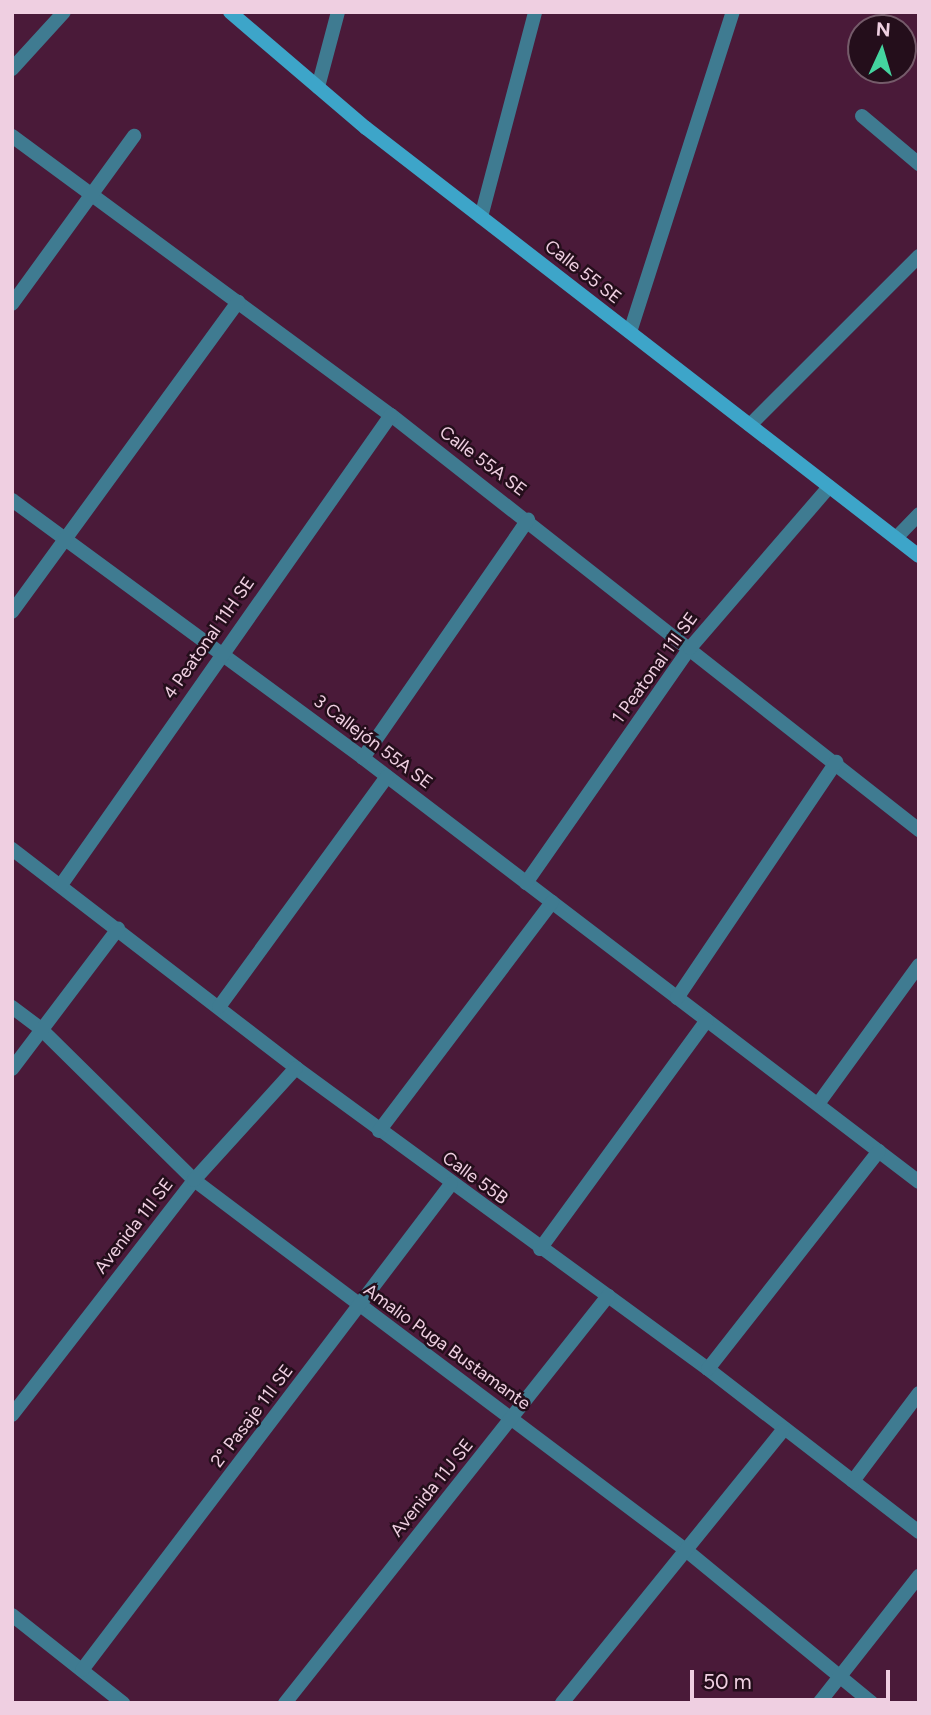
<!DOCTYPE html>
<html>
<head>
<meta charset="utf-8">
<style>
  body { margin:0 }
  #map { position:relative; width:931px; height:1715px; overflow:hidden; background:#4a1a39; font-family:Figtree,sans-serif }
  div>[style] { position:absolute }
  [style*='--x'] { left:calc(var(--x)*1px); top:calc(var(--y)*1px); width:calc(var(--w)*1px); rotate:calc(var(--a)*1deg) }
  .street>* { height:14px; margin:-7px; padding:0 7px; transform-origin:7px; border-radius:7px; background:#3f7b91 }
  .secondary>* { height:14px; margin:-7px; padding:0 7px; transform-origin:7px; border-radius:7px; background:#3da5c9 }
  span { translate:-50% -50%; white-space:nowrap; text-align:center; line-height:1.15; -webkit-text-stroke:5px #240e1b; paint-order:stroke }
  .street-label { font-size:18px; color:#efcfe1 }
  .frame { position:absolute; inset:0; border:14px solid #efcfe1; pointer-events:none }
  .north { position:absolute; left:847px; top:14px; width:70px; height:70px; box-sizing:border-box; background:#240e1b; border:2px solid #755b6a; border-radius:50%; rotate:4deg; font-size:19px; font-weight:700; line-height:28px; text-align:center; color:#efcfe1 }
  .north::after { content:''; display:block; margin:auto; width:24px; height:32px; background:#44d49f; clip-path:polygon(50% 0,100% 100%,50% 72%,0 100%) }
  .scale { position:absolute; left:690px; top:1670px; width:200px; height:32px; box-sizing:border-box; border:4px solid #efcfe1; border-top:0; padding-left:9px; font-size:21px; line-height:24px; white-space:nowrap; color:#efcfe1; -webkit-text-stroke:5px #240e1b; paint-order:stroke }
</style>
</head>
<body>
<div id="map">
  <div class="street">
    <i style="--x:12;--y:69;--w:77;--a:-47.6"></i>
    <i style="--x:318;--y:87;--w:78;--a:-75.1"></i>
    <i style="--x:862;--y:116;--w:75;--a:40.1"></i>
    <i style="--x:12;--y:136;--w:471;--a:36.4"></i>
    <i style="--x:391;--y:415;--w:672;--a:38.17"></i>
    <i style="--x:481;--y:217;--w:212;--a:-75.2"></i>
    <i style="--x:12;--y:304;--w:208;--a:-54"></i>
    <i style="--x:630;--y:332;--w:336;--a:-72.2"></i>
    <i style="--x:750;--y:425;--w:239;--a:-45"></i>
    <i style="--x:12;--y:500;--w:436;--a:36.3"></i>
    <i style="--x:363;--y:758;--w:699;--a:37.33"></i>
    <i style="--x:896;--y:538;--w:33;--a:-46"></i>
    <i style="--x:12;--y:612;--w:384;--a:-53.9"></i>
    <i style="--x:363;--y:758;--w:290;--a:-55.3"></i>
    <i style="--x:12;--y:849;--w:359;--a:37.6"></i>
    <i style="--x:296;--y:1068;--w:510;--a:36.15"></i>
    <i style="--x:708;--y:1369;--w:267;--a:37.7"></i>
    <i style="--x:526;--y:883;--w:287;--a:-55.1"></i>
    <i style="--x:690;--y:648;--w:213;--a:-49.2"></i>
    <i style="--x:61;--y:885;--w:574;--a:-54.93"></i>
    <i style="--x:677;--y:998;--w:285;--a:-56"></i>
    <i style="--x:12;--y:1007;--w:38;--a:37"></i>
    <i style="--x:42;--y:1030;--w:214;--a:44.6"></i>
    <i style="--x:194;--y:1180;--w:617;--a:36.96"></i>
    <i style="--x:687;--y:1551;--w:239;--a:39.4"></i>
    <i style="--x:219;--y:1007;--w:285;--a:-53.9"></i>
    <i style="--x:12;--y:1069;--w:176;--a:-52.9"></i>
    <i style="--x:818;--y:1104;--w:172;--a:-54"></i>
    <i style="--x:379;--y:1131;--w:287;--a:-52.9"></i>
    <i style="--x:540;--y:1249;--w:283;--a:-53.9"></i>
    <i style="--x:708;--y:1369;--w:277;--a:-51.9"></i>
    <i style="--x:12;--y:1415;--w:297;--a:-52.2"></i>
    <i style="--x:194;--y:1180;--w:151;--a:-47.7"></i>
    <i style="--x:853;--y:1481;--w:110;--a:-53.1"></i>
    <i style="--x:12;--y:1615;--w:142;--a:38.4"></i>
    <i style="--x:82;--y:1670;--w:610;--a:-52.79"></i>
    <i style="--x:285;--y:1703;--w:520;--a:-51.56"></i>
    <i style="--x:562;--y:1703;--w:351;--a:-51"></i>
    <i style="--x:819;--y:1703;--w:162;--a:-51.8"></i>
  </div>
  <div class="secondary">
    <i style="--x:230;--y:12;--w:179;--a:40.5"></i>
    <i style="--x:366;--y:128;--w:699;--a:37.74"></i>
  </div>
  <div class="street-label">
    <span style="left:583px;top:272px;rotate:38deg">Calle 55 SE</span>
    <span style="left:483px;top:461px;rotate:37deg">Calle 55A SE</span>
    <span style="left:209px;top:638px;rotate:-55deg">4 Peatonal 11H SE</span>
    <span style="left:655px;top:668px;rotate:-54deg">1 Peatonal 11I SE</span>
    <span style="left:373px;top:742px;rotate:37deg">3 Callejón 55A SE</span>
    <span style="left:475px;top:1178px;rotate:36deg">Calle 55B</span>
    <span style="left:134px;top:1226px;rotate:-52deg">Avenida 11I SE</span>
    <span style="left:447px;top:1347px;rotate:36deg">Amalio Puga Bustamante</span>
    <span style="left:252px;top:1416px;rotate:-53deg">2° Pasaje 11I SE</span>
    <span style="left:432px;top:1488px;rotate:-51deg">Avenida 11J SE</span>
  </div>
  <div class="frame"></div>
  <div class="north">N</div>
  <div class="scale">50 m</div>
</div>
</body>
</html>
